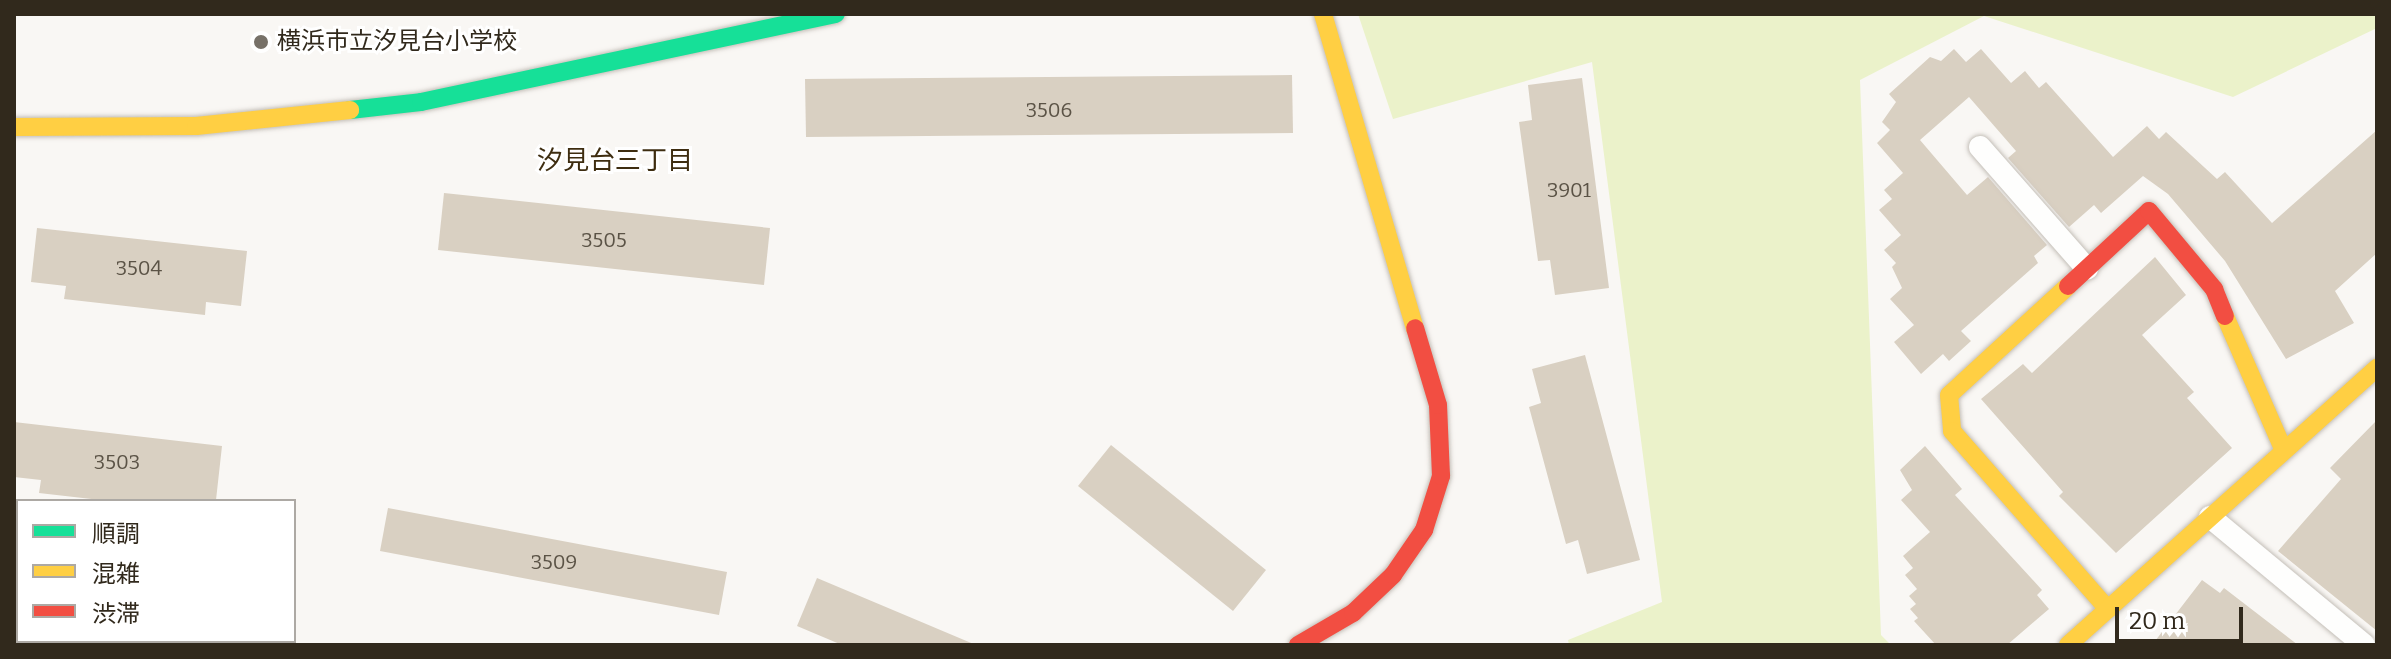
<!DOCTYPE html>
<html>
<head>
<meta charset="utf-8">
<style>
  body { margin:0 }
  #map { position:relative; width:2391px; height:659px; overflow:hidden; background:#f9f7f4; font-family:Bitter,"Noto Sans JP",serif }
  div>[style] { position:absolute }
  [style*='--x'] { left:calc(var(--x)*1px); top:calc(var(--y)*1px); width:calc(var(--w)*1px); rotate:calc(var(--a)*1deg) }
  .green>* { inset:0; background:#ebf2ca }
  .building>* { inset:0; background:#d9d0c2 }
  .roads { filter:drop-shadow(0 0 2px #c4bfb8) drop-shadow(0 0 2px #c4bfb8) }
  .lane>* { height:22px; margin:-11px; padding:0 11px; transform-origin:11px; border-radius:11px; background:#fefefd }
  .street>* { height:44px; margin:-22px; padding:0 22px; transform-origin:22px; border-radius:22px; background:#fefefd }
  .fast>* { height:18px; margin:-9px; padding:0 9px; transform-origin:9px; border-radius:9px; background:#16e098 }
  .slow>* { height:18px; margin:-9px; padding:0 9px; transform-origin:9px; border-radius:9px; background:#ffcf43 }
  .jam>* { height:18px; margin:-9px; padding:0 9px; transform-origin:9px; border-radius:9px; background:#f24e42 }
  .dots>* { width:22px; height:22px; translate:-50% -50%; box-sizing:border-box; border:4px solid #fff; border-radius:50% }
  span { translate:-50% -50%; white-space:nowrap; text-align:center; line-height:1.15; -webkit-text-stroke:6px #fff; paint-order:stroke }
  .number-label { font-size:20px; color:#5b5346 }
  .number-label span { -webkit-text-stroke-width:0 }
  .poi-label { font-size:24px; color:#31291c }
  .left { translate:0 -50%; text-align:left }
  .neighbourhood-label { font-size:26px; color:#3e2d10 }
  .frame { position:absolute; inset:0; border:16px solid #31291c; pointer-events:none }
  .legend { position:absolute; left:16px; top:499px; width:280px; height:144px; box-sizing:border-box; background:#fff; border:2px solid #ada9a4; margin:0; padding:10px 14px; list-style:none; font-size:24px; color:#31291c }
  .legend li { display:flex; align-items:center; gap:16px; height:40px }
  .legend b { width:40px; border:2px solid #ada9a4 }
  .scale { position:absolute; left:2115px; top:607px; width:128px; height:36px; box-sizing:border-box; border:4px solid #31291c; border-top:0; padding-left:10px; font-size:24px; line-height:28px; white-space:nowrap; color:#31291c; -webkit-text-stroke:6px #fff; paint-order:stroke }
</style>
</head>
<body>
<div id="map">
  <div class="green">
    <i style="clip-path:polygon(1358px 14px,2377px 14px,2377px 28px,2233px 97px,1984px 16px,1860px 80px,1881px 635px,1891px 645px,1569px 645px,1568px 640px,1662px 602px,1592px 62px,1393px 119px)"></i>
  </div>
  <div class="building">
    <i style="clip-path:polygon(1954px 49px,1966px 62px,1981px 49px,2011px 83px,2025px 71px,2039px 88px,2046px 82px,2113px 157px,2147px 126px,2159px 139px,2166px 132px,2217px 179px,2225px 172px,2272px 223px,2377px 130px,2377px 253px,2335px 291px,2354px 323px,2286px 359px,2225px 261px,2168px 194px,2143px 176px,2101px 213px,2094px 205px,2069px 227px,2008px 158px,2016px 151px,1969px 97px,1920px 140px,1967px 195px,1988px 177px,2047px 245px,2034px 256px,2038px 263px,1961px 331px,1971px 341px,1949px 361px,1943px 354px,1921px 374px,1894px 342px,1914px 325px,1890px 299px,1902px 288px,1892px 267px,1896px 263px,1884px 250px,1901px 235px,1879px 210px,1892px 199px,1884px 190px,1903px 173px,1877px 143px,1890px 130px,1882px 122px,1896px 102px,1889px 94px,1930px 57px,1941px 61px)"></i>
    <i style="clip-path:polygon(1292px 75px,1293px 133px,806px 137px,805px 79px)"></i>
    <i style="clip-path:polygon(1582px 78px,1609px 288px,1555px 295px,1550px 260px,1538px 261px,1519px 122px,1532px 120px,1528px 85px)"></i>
    <i style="clip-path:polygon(444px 193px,770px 228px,764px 285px,438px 250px)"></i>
    <i style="clip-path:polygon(37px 228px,247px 251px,241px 306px,206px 302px,205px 315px,64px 299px,66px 286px,31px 282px)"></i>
    <i style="clip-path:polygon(2155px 257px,2186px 295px,2142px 335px,2194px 392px,2187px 398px,2232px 448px,2116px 553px,2059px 496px,2063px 492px,1981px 399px,2023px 364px,2032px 373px)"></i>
    <i style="clip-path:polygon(1585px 355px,1640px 560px,1587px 574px,1578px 540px,1566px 544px,1529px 407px,1541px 403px,1532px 369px)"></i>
    <i style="clip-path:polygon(2377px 420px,2377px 631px,2278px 551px,2341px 479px,2330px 468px)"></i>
    <i style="clip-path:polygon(14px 422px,222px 446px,216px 500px,109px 501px,39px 493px,41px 480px,14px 477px)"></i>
    <i style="clip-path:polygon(1111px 445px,1266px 570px,1233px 611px,1078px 486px)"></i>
    <i style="clip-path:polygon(1925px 446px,1962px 489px,1955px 495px,2042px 590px,2037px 595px,2049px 609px,2007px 645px,1936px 645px,1914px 621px,1918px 618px,1910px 609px,1916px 604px,1909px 596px,1917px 589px,1905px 575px,1913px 568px,1903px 556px,1930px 532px,1901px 500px,1912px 490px,1900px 470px)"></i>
    <i style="clip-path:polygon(388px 508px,727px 572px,719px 615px,380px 551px)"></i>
    <i style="clip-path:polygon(817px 578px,976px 645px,842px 645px,797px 626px)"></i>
    <i style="clip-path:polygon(2202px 580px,2220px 593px,2224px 588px,2298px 645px,2152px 645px)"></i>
  </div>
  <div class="roads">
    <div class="lane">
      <i style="--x:1980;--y:147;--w:162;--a:48.7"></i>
      <i style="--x:2210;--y:517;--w:200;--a:39.7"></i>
    </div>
    <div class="street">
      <i style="--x:38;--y:641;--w:29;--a:8"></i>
    </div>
    <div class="fast">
      <i style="--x:350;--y:110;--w:71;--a:-6.4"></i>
      <i style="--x:421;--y:102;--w:424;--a:-12"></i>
    </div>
    <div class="slow">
      <i style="--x:1323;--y:14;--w:327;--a:73.7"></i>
      <i style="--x:14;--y:127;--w:182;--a:-0.3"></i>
      <i style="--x:196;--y:126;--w:155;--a:-5.9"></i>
      <i style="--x:2068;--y:286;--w:161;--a:137.5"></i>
      <i style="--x:1949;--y:395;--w:36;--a:85"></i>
      <i style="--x:1952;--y:431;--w:237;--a:48.8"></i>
      <i style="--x:2225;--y:316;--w:147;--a:66.4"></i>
      <i style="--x:2068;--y:645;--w:415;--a:-41.9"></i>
    </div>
    <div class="jam">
      <i style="--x:2068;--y:286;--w:110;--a:-42.8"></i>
      <i style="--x:2149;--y:211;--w:102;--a:50.2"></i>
      <i style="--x:2214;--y:289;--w:29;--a:68"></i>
      <i style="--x:1298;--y:645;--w:64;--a:-30.2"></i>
      <i style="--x:1353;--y:613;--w:55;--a:-43.5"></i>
      <i style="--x:1393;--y:575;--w:55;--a:-55.4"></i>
      <i style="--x:1424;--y:530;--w:57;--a:-72.5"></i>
      <i style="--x:1441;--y:476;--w:71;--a:-92.4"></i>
      <i style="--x:1438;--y:405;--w:80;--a:-106.6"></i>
    </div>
  </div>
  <div class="dots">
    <i style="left:261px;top:42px;background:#777168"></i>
  </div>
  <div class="number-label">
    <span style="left:1049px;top:110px">3506</span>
    <span style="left:1569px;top:190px">3901</span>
    <span style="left:604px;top:240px">3505</span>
    <span style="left:139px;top:268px">3504</span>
    <span style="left:117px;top:462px">3503</span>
    <span style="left:554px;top:562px">3509</span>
  </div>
  <div class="poi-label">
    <span class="left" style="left:277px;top:42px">横浜市立汐見台小学校</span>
  </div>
  <div class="neighbourhood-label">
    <span style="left:615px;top:161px">汐見台三丁目</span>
  </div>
  <div class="frame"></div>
  <ul class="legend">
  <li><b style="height:10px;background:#16e098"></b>順調</li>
  <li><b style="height:10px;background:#ffcf43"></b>混雑</li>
  <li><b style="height:10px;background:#f24e42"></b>渋滞</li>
  </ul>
  <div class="scale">20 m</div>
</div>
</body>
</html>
